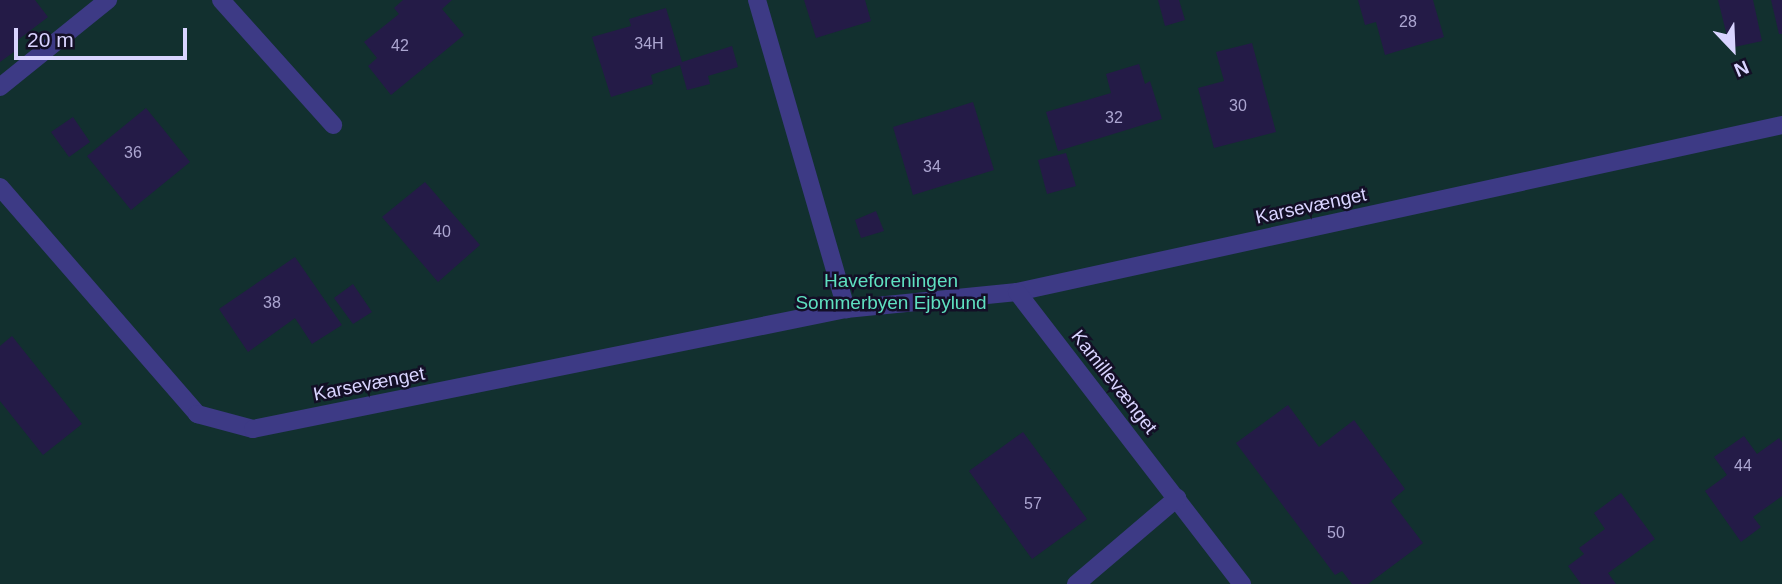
<!DOCTYPE html>
<html>
<head>
<meta charset="utf-8">
<style>
  body { margin:0 }
  #map { position:relative; width:1782px; height:584px; overflow:hidden; background:#130f26; font-family:Helvetica,sans-serif }
  div>[style] { position:absolute }
  [style*='--x'] { left:calc(var(--x)*1px); top:calc(var(--y)*1px); width:calc(var(--w)*1px); rotate:calc(var(--a)*1deg) }
  .green>* { inset:0; background:#12302f }
  .building>* { inset:0; background:#241b47 }
  .service>* { height:18px; margin:-9px; padding:0 9px; transform-origin:9px; border-radius:9px; background:#3d3a85 }
  span { translate:-50% -50%; white-space:nowrap; text-align:center; line-height:1.15; -webkit-text-stroke:5px #130f26; paint-order:stroke }
  .number-label { font-size:16px; color:#aca6d1 }
  .number-label span { -webkit-text-stroke-width:0 }
  .street-label { font-size:19px; color:#d9d4ff }
  .park-label { font-size:19px; color:#5fe0c0 }
  .north { position:absolute; left:1698px; top:14px; width:70px; height:70px; -webkit-text-stroke:5px #130f26; paint-order:stroke; rotate:157deg; font-size:19px; font-weight:700; line-height:28px; text-align:center; color:#d9d4ff }
  .north::after { content:''; display:block; margin:auto; width:24px; height:32px; background:#d9d4ff; clip-path:polygon(50% 0,100% 100%,50% 72%,0 100%) }
  .scale { position:absolute; left:14px; top:28px; width:173px; height:32px; box-sizing:border-box; border:4px solid #d9d4ff; border-top:0; padding-left:9px; font-size:21px; line-height:24px; white-space:nowrap; color:#d9d4ff; -webkit-text-stroke:5px #130f26; paint-order:stroke }
</style>
</head>
<body>
<div id="map">
  <div class="green">
    <i style="clip-path:polygon(0 0,1782px 0,1782px 584px,0 584px)"></i>
  </div>
  <div class="building">
    <i style="clip-path:polygon(0 0,35px 0,48px 17px,14px 43px,18px 49px,0 62px)"></i>
    <i style="clip-path:polygon(403px 0,452px 0,442px 9px,464px 35px,391px 95px,368px 66px,377px 58px,364px 42px,399px 14px,394px 8px)"></i>
    <i style="clip-path:polygon(804px 0,865px 0,871px 21px,816px 38px)"></i>
    <i style="clip-path:polygon(1158px 0,1179px 0,1185px 20px,1165px 26px)"></i>
    <i style="clip-path:polygon(1358px 0,1433px 0,1444px 37px,1385px 55px,1376px 22px,1365px 25px)"></i>
    <i style="clip-path:polygon(1718px 0,1753px 0,1762px 41px,1730px 48px)"></i>
    <i style="clip-path:polygon(1771px 0,1782px 0,1782px 34px,1779px 34px)"></i>
    <i style="clip-path:polygon(666px 8px,682px 62px,732px 46px,738px 67px,708px 76px,710px 84px,687px 90px,680px 65px,651px 75px,653px 84px,611px 97px,592px 37px,631px 26px,629px 19px)"></i>
    <i style="clip-path:polygon(1252px 43px,1276px 132px,1214px 148px,1198px 88px,1224px 81px,1216px 52px)"></i>
    <i style="clip-path:polygon(1139px 64px,1145px 84px,1150px 81px,1162px 119px,1058px 151px,1046px 112px,1111px 93px,1106px 74px)"></i>
    <i style="clip-path:polygon(973px 102px,994px 170px,913px 195px,893px 127px)"></i>
    <i style="clip-path:polygon(146px 108px,190px 162px,131px 210px,87px 156px)"></i>
    <i style="clip-path:polygon(73px 117px,90px 142px,69px 157px,51px 132px)"></i>
    <i style="clip-path:polygon(1066px 153px,1076px 186px,1047px 194px,1038px 160px)"></i>
    <i style="clip-path:polygon(425px 182px,480px 245px,438px 282px,382px 217px)"></i>
    <i style="clip-path:polygon(876px 211px,884px 231px,861px 238px,855px 220px)"></i>
    <i style="clip-path:polygon(295px 257px,342px 325px,312px 344px,295px 318px,248px 352px,219px 309px)"></i>
    <i style="clip-path:polygon(353px 284px,372px 312px,353px 324px,334px 298px)"></i>
    <i style="clip-path:polygon(12px 336px,82px 424px,43px 455px,0 401px,0 346px)"></i>
    <i style="clip-path:polygon(1288px 405px,1319px 447px,1354px 420px,1405px 489px,1391px 501px,1423px 543px,1368px 584px,1352px 584px,1342px 571px,1335px 575px,1236px 443px)"></i>
    <i style="clip-path:polygon(1023px 432px,1087px 519px,1032px 559px,969px 471px)"></i>
    <i style="clip-path:polygon(1744px 436px,1757px 454px,1779px 438px,1782px 442px,1782px 496px,1753px 517px,1761px 527px,1741px 542px,1705px 491px,1727px 475px,1714px 457px)"></i>
    <i style="clip-path:polygon(1621px 493px,1655px 539px,1608px 573px,1616px 584px,1581px 584px,1568px 566px,1584px 554px,1579px 548px,1605px 529px,1594px 513px)"></i>
  </div>
  <div class="service">
    <i style="--x:221;--y:0;--w:168;--a:48.1"></i>
    <i style="--x:757;--y:0;--w:322;--a:73.9"></i>
    <i style="--x:0;--y:87;--w:139;--a:-38.9"></i>
    <i style="--x:0;--y:187;--w:301;--a:49"></i>
    <i style="--x:197;--y:414;--w:58;--a:15"></i>
    <i style="--x:253;--y:429;--w:605;--a:-11.44"></i>
    <i style="--x:846;--y:309;--w:172;--a:-5.7"></i>
    <i style="--x:1017;--y:292;--w:783;--a:-12.31"></i>
    <i style="--x:1017;--y:292;--w:369;--a:52.4"></i>
    <i style="--x:1076;--y:584;--w:133;--a:-40.4"></i>
  </div>
  <div class="number-label">
    <span style="left:1408px;top:22px">28</span>
    <span style="left:649px;top:44px">34H</span>
    <span style="left:400px;top:46px">42</span>
    <span style="left:1238px;top:106px">30</span>
    <span style="left:1114px;top:118px">32</span>
    <span style="left:133px;top:153px">36</span>
    <span style="left:932px;top:167px">34</span>
    <span style="left:442px;top:232px">40</span>
    <span style="left:272px;top:303px">38</span>
    <span style="left:1743px;top:466px">44</span>
    <span style="left:1033px;top:504px">57</span>
    <span style="left:1336px;top:533px">50</span>
  </div>
  <div class="street-label">
    <span style="left:1311px;top:206px;rotate:-12deg">Karsevænget</span>
    <span style="left:1114px;top:382px;rotate:52deg">Kamillevænget</span>
    <span style="left:369px;top:384px;rotate:-11deg">Karsevænget</span>
  </div>
  <div class="park-label">
    <span style="left:891px;top:292px">Haveforeningen<br>Sommerbyen Ejbylund</span>
  </div>
  <div class="north">N</div>
  <div class="scale">20 m</div>
</div>
</body>
</html>
